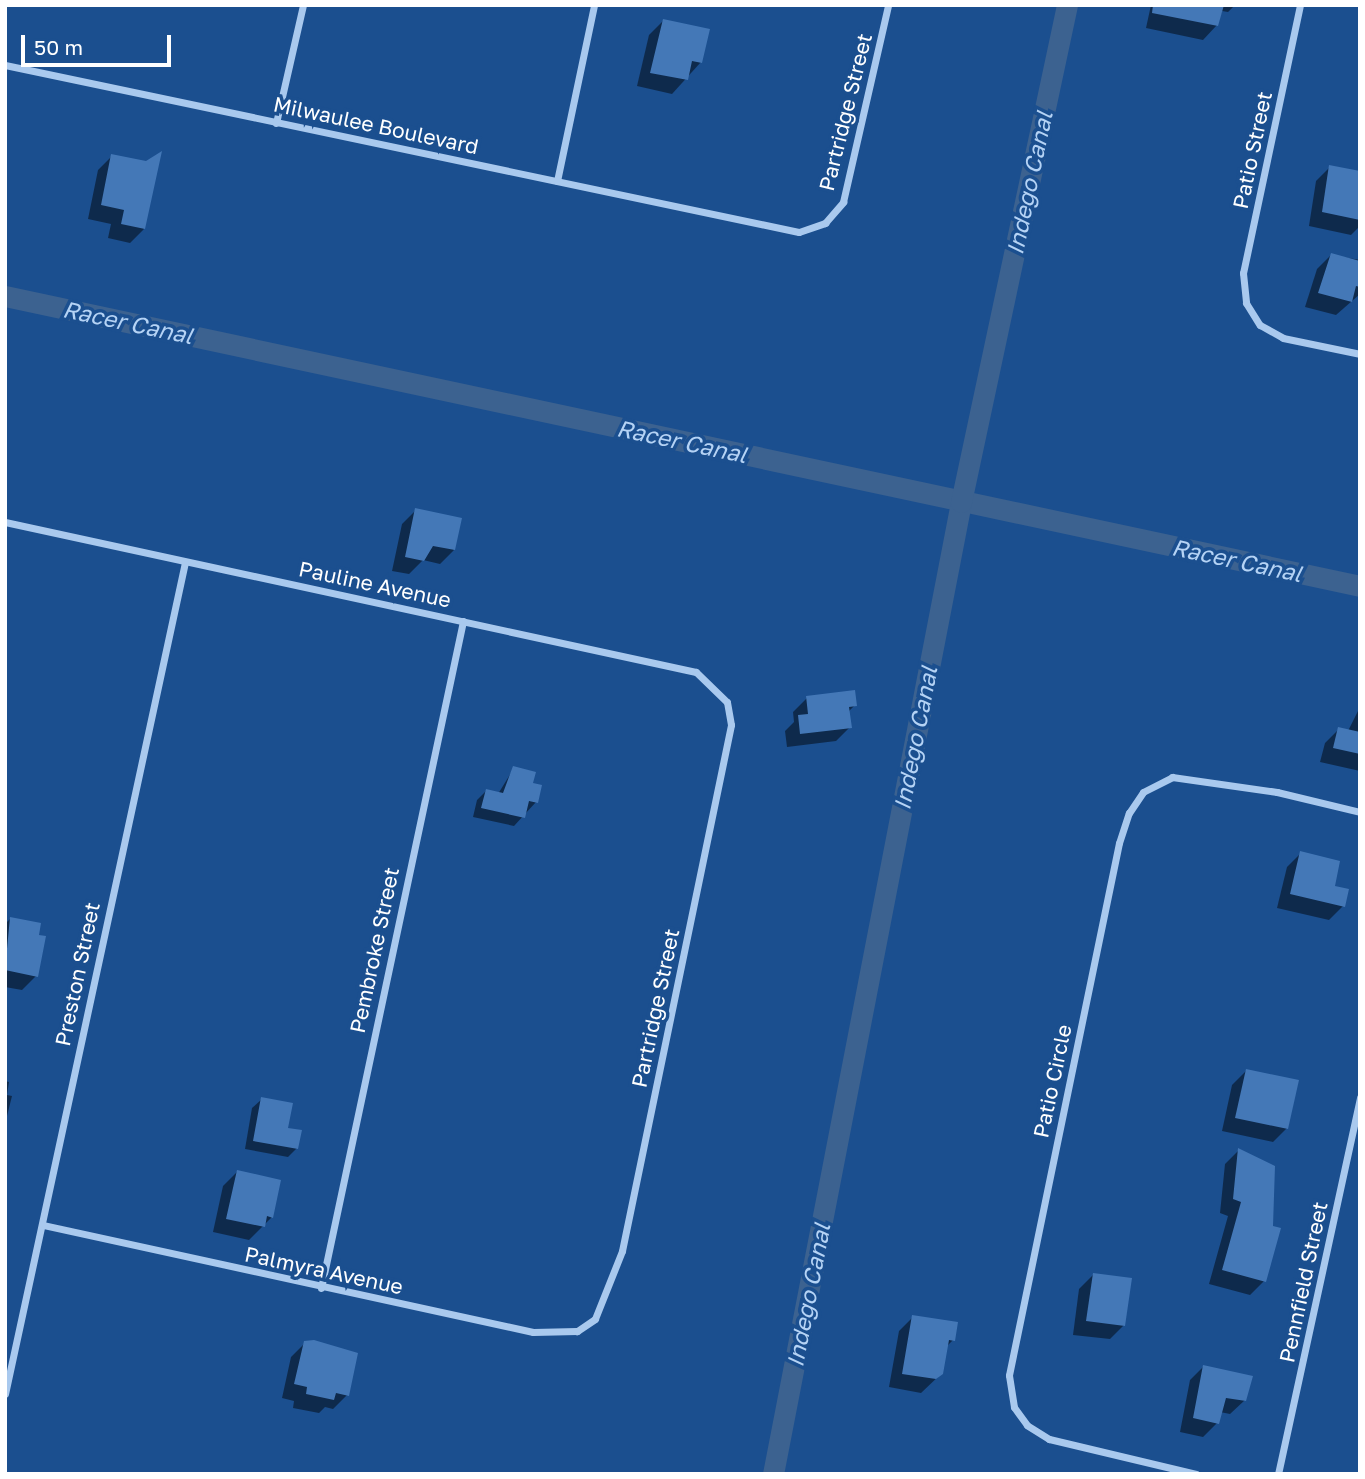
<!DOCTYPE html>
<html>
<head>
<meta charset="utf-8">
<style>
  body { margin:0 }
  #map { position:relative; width:1365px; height:1479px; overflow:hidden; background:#1b4f8f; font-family:"Golos Text",sans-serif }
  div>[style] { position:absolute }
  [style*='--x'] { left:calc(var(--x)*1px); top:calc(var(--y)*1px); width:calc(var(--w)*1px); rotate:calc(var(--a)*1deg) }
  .shadow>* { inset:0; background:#0007 }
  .canal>* { height:21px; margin:-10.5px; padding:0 10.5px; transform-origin:10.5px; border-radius:10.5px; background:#3c6290 }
  .building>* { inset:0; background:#4478b7 }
  .minor>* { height:7px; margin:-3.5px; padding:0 3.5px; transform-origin:3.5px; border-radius:3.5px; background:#a9c9ee }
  span { translate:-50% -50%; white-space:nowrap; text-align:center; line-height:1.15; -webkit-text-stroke:7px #1b4f8f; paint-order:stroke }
  .street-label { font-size:21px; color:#fff }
  .water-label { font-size:23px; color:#b5d3f5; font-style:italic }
  .frame { position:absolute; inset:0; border:7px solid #fff; pointer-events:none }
  .scale { position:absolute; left:21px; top:35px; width:150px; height:32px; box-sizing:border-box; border:4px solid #fff; border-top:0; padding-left:9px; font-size:21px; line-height:24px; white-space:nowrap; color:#fff; -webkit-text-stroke:5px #1b4f8f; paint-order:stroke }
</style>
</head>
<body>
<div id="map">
  <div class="shadow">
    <i style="clip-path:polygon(1151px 5px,1235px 5px,1228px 12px,1222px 11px,1217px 25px,1203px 40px,1146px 28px)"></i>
    <i style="clip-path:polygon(663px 21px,701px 62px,672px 94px,637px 86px,649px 35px)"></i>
    <i style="clip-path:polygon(112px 156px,144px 229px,130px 243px,108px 238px,111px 224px,88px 219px,98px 170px)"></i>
    <i style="clip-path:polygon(1330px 167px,1360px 173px,1360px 226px,1351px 235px,1309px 226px,1316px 181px)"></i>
    <i style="clip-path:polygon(1331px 255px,1360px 260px,1360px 294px,1336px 315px,1305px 307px,1317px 269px)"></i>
    <i style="clip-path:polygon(416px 510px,454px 550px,440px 564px,423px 560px,409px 574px,392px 571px,402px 524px)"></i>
    <i style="clip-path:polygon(807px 698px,855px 705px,848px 712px,850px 727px,836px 741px,787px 747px,785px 731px,794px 722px,793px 712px)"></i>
    <i style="clip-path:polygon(1360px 707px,1360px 771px,1320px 762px,1325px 743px,1339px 729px,1348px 731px)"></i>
    <i style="clip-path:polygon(514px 768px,531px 784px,536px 802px,514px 826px,473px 817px,477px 800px,486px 791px,498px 794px)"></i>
    <i style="clip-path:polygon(1301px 853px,1333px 887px,1343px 906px,1329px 920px,1277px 908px,1287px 867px)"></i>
    <i style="clip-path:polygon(10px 919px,37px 936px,36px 976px,22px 990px,5px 987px,5px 924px)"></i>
    <i style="clip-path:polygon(1246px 1071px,1287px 1128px,1273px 1142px,1222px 1131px,1232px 1085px)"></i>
    <i style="clip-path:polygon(5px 1081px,9px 1082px,7px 1095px,12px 1096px,5px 1124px)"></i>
    <i style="clip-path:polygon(262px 1099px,297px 1148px,288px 1157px,245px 1149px,252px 1108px)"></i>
    <i style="clip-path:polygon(1239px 1150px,1264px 1281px,1250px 1295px,1209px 1284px,1228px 1216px,1220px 1213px,1225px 1164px)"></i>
    <i style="clip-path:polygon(237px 1172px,272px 1217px,249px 1240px,213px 1232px,223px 1186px)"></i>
    <i style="clip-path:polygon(1093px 1275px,1124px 1325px,1110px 1339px,1073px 1335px,1079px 1289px)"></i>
    <i style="clip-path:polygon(913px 1317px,953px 1340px,946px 1347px,942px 1373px,921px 1393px,889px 1387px,899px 1331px)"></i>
    <i style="clip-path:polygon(305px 1343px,347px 1395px,333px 1409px,325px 1407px,319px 1413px,293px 1408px,294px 1401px,282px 1398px,291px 1357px)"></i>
    <i style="clip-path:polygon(1204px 1366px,1245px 1400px,1230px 1414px,1220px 1412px,1217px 1423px,1203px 1437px,1180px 1432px,1190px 1380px)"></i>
  </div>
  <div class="canal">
    <i style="--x:5;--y:296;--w:1386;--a:12.08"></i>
    <i style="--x:773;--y:1474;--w:990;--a:-79.05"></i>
    <i style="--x:961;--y:502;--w:508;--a:-77.96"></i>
  </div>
  <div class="building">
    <i style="clip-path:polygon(1153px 5px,1224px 5px,1218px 26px,1152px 13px)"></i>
    <i style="clip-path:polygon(663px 19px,710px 29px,702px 63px,692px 61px,688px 80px,650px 73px)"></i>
    <i style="clip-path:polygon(162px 151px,145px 229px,121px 224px,124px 210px,101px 205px,111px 154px,146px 161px)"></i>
    <i style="clip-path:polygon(1329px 165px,1360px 171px,1360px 220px,1322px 212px)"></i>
    <i style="clip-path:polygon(1331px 253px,1360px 261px,1360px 287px,1356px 286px,1352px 302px,1318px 293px)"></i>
    <i style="clip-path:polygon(415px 508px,462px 518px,455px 550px,433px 546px,424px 561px,405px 557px)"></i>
    <i style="clip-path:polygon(855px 690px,857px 706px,849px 707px,852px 728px,800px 734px,798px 715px,808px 714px,806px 696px)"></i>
    <i style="clip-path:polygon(1338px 727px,1360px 732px,1360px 754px,1333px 748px)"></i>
    <i style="clip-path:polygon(513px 766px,536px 772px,533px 783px,542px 785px,538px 803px,529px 801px,525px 818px,481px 808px,486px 789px,503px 793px)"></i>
    <i style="clip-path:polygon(1300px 851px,1340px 861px,1335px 886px,1349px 889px,1345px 907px,1290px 894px)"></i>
    <i style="clip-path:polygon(10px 917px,41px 923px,39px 935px,46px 936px,38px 977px,5px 970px)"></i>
    <i style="clip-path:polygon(1246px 1069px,1299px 1080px,1288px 1129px,1235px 1118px)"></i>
    <i style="clip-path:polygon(261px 1097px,293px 1103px,288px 1128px,302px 1130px,298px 1149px,253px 1141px)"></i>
    <i style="clip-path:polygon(1238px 1148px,1275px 1166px,1273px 1226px,1281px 1228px,1266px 1282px,1222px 1270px,1241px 1202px,1233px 1199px)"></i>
    <i style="clip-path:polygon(237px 1170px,281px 1180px,273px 1218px,267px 1216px,265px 1227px,226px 1219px)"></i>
    <i style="clip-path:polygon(1093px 1273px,1132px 1278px,1125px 1326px,1086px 1321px)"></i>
    <i style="clip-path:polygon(912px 1315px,958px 1322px,955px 1341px,949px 1340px,943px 1374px,936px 1379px,902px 1374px)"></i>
    <i style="clip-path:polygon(314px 1340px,358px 1353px,349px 1396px,336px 1393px,334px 1400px,306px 1394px,307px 1387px,294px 1384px,304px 1341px)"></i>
    <i style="clip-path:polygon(1203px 1365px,1253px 1376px,1246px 1401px,1226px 1398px,1219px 1424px,1193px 1418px)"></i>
  </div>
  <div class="minor">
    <i style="--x:1300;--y:5;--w:274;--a:102"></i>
    <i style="--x:1243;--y:273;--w:30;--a:84"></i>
    <i style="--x:1246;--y:303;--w:26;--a:58"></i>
    <i style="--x:1260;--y:325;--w:26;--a:29"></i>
    <i style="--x:1283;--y:338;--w:79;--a:11.7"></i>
    <i style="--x:5;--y:65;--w:811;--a:11.88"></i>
    <i style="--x:799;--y:232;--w:28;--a:-19"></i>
    <i style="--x:825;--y:223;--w:28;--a:-49"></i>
    <i style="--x:843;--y:202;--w:202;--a:-77.1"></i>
    <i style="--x:276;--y:123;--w:121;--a:-77.1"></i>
    <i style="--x:557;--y:181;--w:180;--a:-78.1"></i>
    <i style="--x:5;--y:522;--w:707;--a:12.25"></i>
    <i style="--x:696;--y:672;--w:43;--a:44.1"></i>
    <i style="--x:727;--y:702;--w:23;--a:80"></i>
    <i style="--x:731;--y:725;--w:537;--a:101.71"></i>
    <i style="--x:622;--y:1251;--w:73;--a:111.7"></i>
    <i style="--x:595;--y:1319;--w:22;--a:146"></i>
    <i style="--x:577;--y:1331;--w:44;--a:178.7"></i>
    <i style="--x:533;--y:1332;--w:502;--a:-167.68"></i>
    <i style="--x:321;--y:1288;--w:682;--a:-77.98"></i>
    <i style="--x:5;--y:1394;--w:851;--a:-77.79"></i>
    <i style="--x:1196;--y:1474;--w:151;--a:-166.6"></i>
    <i style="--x:1049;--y:1439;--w:26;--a:-148"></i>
    <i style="--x:1027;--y:1425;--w:22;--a:-126"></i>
    <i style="--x:1014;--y:1407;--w:32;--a:-99"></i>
    <i style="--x:1009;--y:1375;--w:543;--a:-78.32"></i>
    <i style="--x:1119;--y:843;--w:32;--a:-72"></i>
    <i style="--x:1129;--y:813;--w:25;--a:-56"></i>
    <i style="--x:1143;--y:792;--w:33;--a:-27"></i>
    <i style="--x:1172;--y:777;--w:106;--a:8.1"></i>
    <i style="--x:1277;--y:792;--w:85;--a:13.5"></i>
    <i style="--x:1278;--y:1474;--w:386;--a:-77.7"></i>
  </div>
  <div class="street-label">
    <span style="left:845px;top:112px;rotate:-76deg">Partridge Street</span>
    <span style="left:376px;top:125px;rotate:12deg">Milwaulee Boulevard</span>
    <span style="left:1252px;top:150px;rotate:-78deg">Patio Street</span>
    <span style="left:375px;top:584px;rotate:12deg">Pauline Avenue</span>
    <span style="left:374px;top:950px;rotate:-78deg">Pembroke Street</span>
    <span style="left:77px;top:974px;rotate:-78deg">Preston Street</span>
    <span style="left:655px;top:1008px;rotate:-78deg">Partridge Street</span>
    <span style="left:1052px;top:1081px;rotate:-78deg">Patio Circle</span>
    <span style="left:324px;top:1270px;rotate:12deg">Palmyra Avenue</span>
    <span style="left:1303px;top:1282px;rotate:-78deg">Pennfield Street</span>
  </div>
  <div class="water-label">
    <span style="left:1029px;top:183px;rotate:-78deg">Indego Canal</span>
    <span style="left:128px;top:322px;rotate:12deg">Racer Canal</span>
    <span style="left:682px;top:441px;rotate:12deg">Racer Canal</span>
    <span style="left:1237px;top:560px;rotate:12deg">Racer Canal</span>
    <span style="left:915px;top:738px;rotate:-79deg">Indego Canal</span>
    <span style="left:808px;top:1295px;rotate:-79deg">Indego Canal</span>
  </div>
  <div class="frame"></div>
  <div class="scale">50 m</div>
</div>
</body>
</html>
